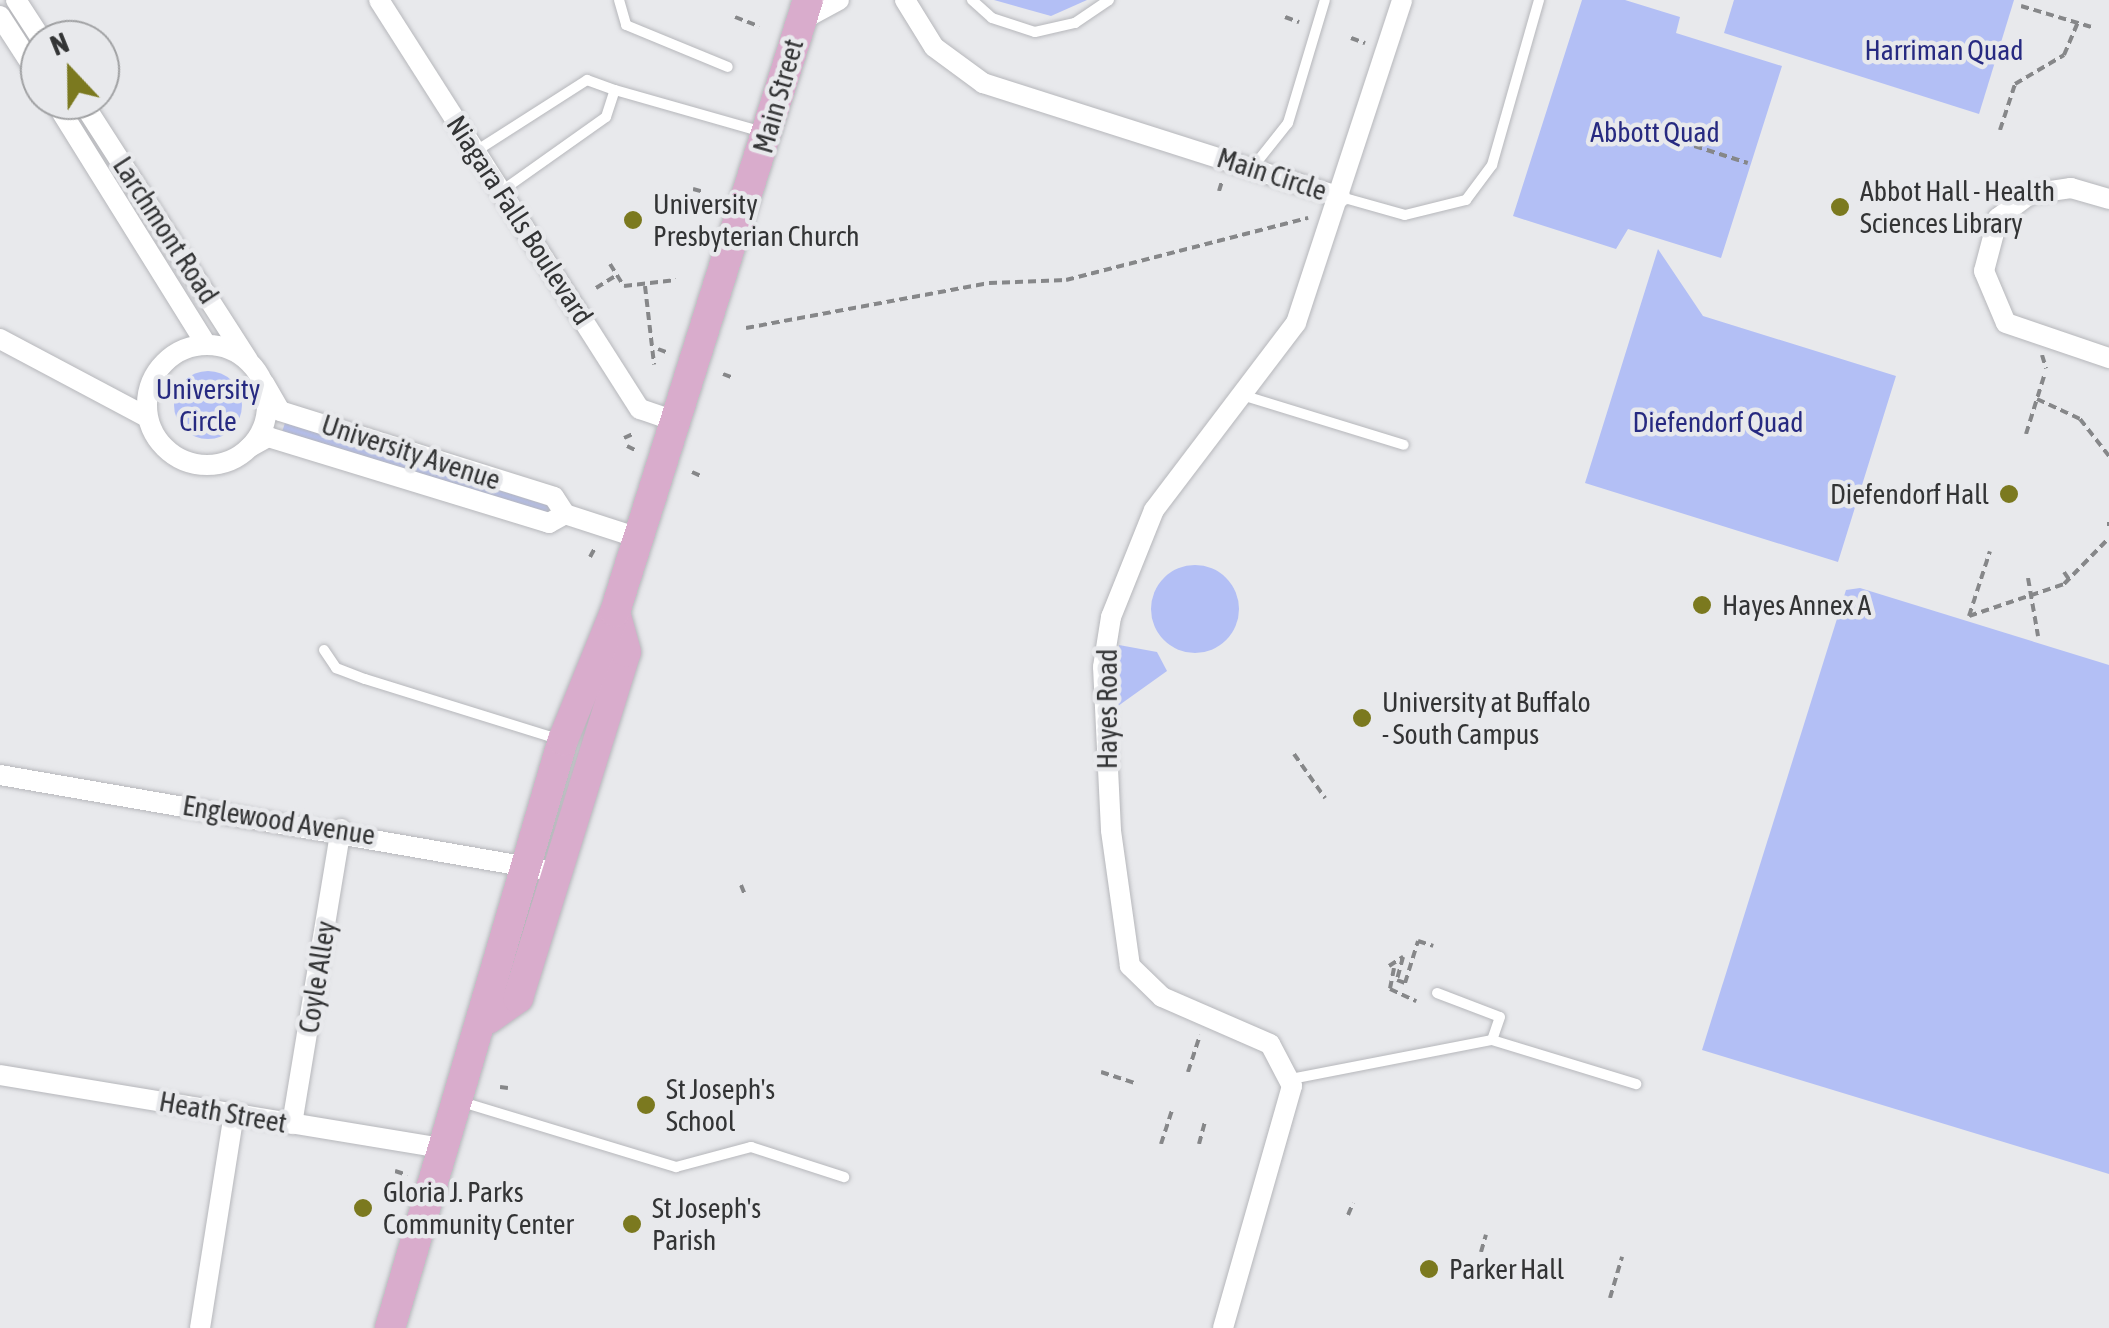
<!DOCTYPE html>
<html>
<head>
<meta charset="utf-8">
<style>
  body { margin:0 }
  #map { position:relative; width:2109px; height:1328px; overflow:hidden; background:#e8e9ec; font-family:"Asap Condensed",sans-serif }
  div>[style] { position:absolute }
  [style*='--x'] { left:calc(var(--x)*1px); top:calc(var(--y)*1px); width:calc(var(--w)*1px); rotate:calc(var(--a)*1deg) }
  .green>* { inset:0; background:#b3bff5 }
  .round { border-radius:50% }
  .path>* { height:4px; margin-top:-2px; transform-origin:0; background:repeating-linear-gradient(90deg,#868789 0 8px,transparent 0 13px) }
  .roads { filter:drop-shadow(0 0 2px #b6b7bb) drop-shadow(0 0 2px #b6b7bb) }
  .lane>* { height:10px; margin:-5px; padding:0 5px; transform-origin:5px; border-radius:5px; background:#fff }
  .street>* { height:20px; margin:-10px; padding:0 10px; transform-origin:10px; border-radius:10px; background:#fff }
  .street>.ring { margin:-10px; padding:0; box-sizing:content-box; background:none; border:20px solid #fff; border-radius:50% }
  .primary>* { height:30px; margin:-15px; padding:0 15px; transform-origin:15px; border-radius:15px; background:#d9accc }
  .dots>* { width:28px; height:28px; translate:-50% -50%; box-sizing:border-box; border:5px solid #e8e9ec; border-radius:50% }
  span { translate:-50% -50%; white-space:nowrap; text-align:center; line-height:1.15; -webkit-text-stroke:9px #e8e9ec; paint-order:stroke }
  .park-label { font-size:28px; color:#272a81 }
  .street-label { font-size:28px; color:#333435 }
  .poi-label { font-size:28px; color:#333435 }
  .left { translate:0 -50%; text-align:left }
  .right { translate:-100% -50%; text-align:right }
  .north { position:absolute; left:20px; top:20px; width:100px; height:100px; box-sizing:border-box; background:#e8e9ec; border:2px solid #a0a1a3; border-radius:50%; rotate:338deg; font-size:28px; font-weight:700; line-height:40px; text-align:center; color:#333435 }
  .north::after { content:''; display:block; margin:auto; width:35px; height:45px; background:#7b791f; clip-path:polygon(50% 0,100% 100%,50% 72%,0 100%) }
</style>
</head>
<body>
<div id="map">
  <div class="green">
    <i style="clip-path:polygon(994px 0,1087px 0,1051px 16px)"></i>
    <i style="clip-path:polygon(1582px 0,1625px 0,1680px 17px,1676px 33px,1782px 66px,1721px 258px,1628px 229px,1616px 249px,1513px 216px)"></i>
    <i style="clip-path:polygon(1734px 0,2014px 0,1979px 114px,1724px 33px)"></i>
    <i style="clip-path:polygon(1658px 249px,1703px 316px,1896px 376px,1838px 562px,1585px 483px)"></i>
    <i class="round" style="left:174px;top:371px;width:68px;height:68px"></i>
    <i style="clip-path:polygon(285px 423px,549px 506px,550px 515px,282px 432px)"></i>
    <i class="round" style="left:1151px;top:565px;width:88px;height:88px"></i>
    <i style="clip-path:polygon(1860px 588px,2109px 665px,2109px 1174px,1702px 1050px,1846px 590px)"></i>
    <i style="clip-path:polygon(1119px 645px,1157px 652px,1167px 671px,1118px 706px)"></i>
  </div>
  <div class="path">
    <i style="--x:2021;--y:6;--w:77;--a:16.6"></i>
    <i style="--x:735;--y:17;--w:26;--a:21"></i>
    <i style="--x:1285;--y:17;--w:15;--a:20"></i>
    <i style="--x:1351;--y:38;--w:15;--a:20"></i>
    <i style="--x:2000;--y:130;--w:48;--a:-71.9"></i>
    <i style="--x:2015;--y:84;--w:57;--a:-30.6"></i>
    <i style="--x:2064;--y:55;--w:36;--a:-67"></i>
    <i style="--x:1682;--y:142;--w:69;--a:17.7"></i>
    <i style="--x:693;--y:189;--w:11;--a:15"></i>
    <i style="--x:1219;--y:191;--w:10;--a:-73"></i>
    <i style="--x:610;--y:264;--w:26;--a:58"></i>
    <i style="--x:624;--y:286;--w:52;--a:-6.6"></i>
    <i style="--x:645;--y:286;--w:79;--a:83.4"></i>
    <i style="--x:596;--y:288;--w:25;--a:-32"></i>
    <i style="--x:746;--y:328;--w:247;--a:-10.5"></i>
    <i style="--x:989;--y:283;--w:77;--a:-2.2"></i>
    <i style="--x:1066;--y:280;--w:250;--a:-14.4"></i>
    <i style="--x:658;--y:349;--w:9;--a:21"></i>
    <i style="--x:2042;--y:355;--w:14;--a:73"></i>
    <i style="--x:723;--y:374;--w:9;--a:21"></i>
    <i style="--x:2037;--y:399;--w:47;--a:24.9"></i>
    <i style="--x:2080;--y:419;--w:47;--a:51.9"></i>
    <i style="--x:2026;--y:434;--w:64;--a:-72.7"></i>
    <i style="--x:624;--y:438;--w:10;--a:-24"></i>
    <i style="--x:627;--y:446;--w:9;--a:27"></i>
    <i style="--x:692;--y:472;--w:10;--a:24"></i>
    <i style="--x:2107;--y:524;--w:2;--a:0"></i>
    <i style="--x:590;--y:557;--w:10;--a:-61"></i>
    <i style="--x:2064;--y:572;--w:11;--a:56"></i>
    <i style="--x:2028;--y:578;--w:59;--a:80.2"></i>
    <i style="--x:1969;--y:616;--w:100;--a:-18.6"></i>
    <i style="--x:2064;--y:584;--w:64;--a:-45.6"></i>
    <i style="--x:1969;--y:616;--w:68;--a:-72.1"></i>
    <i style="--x:1294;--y:754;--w:54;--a:54.8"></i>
    <i style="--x:741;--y:885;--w:11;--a:68"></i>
    <i style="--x:1389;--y:966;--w:17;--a:-33"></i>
    <i style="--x:1403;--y:957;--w:24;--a:105"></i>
    <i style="--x:1397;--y:980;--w:9;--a:21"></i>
    <i style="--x:1405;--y:983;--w:44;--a:-72.8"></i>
    <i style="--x:1418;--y:941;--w:16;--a:18"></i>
    <i style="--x:1394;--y:968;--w:21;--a:101"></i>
    <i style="--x:1390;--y:989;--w:29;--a:25"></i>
    <i style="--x:1101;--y:1072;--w:35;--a:18"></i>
    <i style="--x:1188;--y:1072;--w:39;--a:-72"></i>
    <i style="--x:500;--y:1087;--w:8;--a:7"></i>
    <i style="--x:1161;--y:1144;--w:38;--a:-72"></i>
    <i style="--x:1199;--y:1144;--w:24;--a:-75"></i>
    <i style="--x:395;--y:1171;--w:13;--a:18"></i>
    <i style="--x:466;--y:1193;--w:9;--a:18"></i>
    <i style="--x:1348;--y:1215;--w:13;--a:-67"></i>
    <i style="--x:1481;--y:1252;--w:18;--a:-74"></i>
    <i style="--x:1610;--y:1298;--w:43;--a:-73.7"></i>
  </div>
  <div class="roads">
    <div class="lane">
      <i style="--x:619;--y:0;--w:26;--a:74"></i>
      <i style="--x:626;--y:25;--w:110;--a:22.4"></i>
      <i style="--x:972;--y:0;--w:27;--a:42"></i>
      <i style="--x:992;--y:18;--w:45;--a:18"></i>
      <i style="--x:1035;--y:32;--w:41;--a:-12.7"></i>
      <i style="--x:1075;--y:23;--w:41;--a:-34.1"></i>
      <i style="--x:476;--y:151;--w:132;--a:-32.6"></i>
      <i style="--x:587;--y:80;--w:30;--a:20"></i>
      <i style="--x:1253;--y:167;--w:56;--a:-51.5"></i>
      <i style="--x:1288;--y:123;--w:128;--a:-73.3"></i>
      <i style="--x:503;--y:190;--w:126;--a:-35.3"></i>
      <i style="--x:606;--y:117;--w:28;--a:-72"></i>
      <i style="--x:615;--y:90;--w:153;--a:15.9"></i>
      <i style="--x:1341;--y:197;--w:66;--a:15.7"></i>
      <i style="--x:1405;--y:215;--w:63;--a:-13.8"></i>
      <i style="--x:1466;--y:200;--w:44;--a:-53.4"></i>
      <i style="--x:1492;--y:165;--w:172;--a:-74.1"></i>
      <i style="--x:1245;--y:396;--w:166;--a:17.1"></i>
      <i style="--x:324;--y:650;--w:22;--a:56"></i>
      <i style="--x:336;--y:668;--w:31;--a:21"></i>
      <i style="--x:365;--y:679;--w:202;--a:17.3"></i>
      <i style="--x:1437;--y:993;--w:67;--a:20.9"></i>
      <i style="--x:1500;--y:1017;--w:24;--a:109"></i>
      <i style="--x:1291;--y:1079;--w:205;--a:-11"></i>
      <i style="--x:1492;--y:1040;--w:151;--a:17"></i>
      <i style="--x:462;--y:1102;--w:224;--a:16.9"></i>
      <i style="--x:676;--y:1167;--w:78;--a:-14.9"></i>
      <i style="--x:751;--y:1147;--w:98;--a:17.9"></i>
    </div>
    <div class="street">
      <i style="--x:16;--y:0;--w:48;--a:57"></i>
      <i style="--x:379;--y:0;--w:485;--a:57.5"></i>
      <i style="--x:640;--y:409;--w:37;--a:19"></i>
      <i style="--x:905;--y:0;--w:55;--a:58.3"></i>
      <i style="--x:934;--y:47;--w:61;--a:36.3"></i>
      <i style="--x:983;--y:83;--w:375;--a:17.7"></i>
      <i style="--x:0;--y:16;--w:74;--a:57.2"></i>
      <i style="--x:802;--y:20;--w:42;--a:-28.4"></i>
      <i style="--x:54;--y:100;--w:287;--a:58.1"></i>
      <i style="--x:81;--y:100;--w:309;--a:57.3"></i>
      <i style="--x:2109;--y:199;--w:40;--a:-164"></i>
      <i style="--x:2071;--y:188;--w:41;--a:171.7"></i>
      <i style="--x:2030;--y:194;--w:40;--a:143"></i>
      <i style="--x:1998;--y:218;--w:55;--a:104.8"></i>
      <i style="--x:1984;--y:271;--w:56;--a:67.1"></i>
      <i style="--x:2006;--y:323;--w:109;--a:18.8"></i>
      <i style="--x:0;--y:339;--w:166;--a:28"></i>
      <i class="ring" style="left:147px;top:345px;width:100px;height:100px"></i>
      <i style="--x:264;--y:383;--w:32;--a:60"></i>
      <i style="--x:280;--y:411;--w:287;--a:17.4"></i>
      <i style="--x:554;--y:497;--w:20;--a:57"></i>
      <i style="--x:565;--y:514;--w:78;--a:18"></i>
      <i style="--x:250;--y:447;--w:21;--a:-29"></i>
      <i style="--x:268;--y:437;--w:294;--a:17"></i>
      <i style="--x:549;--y:523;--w:18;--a:-29"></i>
      <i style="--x:0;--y:775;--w:565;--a:9.88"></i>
      <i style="--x:0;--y:1075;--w:452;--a:9.4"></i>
      <i style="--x:292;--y:1124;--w:299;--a:-80.6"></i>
      <i style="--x:200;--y:1328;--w:218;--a:-81"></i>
      <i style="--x:1223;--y:1328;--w:252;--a:-74.1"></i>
      <i style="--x:1292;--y:1086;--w:47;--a:-117.6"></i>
      <i style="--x:1270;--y:1044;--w:118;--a:-156.5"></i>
      <i style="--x:1162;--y:997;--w:45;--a:-135.9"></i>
      <i style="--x:1130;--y:966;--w:137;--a:-98"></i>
      <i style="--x:1111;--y:830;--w:163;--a:-92.8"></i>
      <i style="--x:1103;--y:667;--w:51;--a:-80.9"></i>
      <i style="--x:1111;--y:617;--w:115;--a:-68.1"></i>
      <i style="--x:1154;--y:510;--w:235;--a:-52.8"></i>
      <i style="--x:1296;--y:323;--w:340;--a:-71.8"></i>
    </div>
    <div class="primary">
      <i style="--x:488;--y:1019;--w:37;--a:-35"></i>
      <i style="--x:518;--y:998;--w:362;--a:-72.7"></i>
      <i style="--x:626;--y:652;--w:41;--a:-105.4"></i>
      <i style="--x:390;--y:1328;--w:613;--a:-73.61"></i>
      <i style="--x:563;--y:740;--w:138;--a:-67.9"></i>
      <i style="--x:615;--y:612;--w:642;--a:-72.5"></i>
    </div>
  </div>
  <div class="dots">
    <i style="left:1840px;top:207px;background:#7b791f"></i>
    <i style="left:633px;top:220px;background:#7b791f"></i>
    <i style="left:2009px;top:494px;background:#7b791f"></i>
    <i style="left:1702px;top:605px;background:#7b791f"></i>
    <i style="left:1362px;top:718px;background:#7b791f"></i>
    <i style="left:646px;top:1105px;background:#7b791f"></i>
    <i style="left:363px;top:1208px;background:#7b791f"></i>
    <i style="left:632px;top:1224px;background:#7b791f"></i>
    <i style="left:1429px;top:1269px;background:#7b791f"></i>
  </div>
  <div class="park-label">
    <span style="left:1944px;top:50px">Harriman Quad</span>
    <span style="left:1655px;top:132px">Abbott Quad</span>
    <span style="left:208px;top:405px">University<br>Circle</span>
    <span style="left:1718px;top:422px">Diefendorf Quad</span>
  </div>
  <div class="street-label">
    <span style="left:778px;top:96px;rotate:-74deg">Main Street</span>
    <span style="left:1272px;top:174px;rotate:18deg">Main Circle</span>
    <span style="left:520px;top:220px;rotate:57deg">Niagara Falls Boulevard</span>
    <span style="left:166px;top:230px;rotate:57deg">Larchmont Road</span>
    <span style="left:411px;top:452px;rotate:18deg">University Avenue</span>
    <span style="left:1107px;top:709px;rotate:-90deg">Hayes Road</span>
    <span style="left:279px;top:820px;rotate:9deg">Englewood Avenue</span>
    <span style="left:317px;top:977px;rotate:-81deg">Coyle Alley</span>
    <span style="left:223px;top:1112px;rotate:10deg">Heath Street</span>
  </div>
  <div class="poi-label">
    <span class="left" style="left:1860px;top:207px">Abbot Hall - Health<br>Sciences Library</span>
    <span class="left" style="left:653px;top:220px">University<br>Presbyterian Church</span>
    <span class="right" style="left:1989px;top:494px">Diefendorf Hall</span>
    <span class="left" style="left:1722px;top:605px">Hayes Annex A</span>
    <span class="left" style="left:1382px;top:718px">University at Buffalo<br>- South Campus</span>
    <span class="left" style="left:666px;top:1105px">St Joseph's<br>School</span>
    <span class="left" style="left:383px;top:1208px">Gloria J. Parks<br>Community Center</span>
    <span class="left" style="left:652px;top:1224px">St Joseph's<br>Parish</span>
    <span class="left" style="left:1449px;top:1269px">Parker Hall</span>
  </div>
  <div class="north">N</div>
</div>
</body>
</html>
